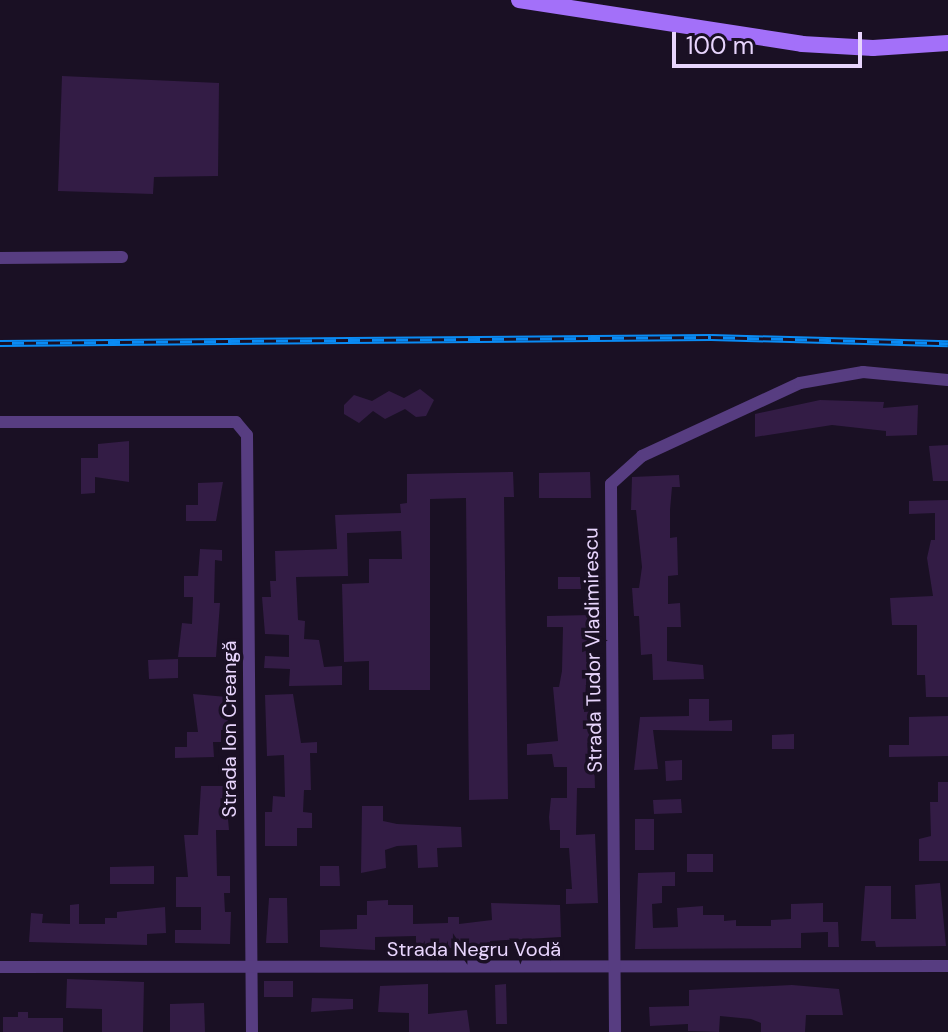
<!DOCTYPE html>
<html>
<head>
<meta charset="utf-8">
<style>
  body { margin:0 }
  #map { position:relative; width:948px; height:1032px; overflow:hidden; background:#1a1024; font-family:"DM Sans",sans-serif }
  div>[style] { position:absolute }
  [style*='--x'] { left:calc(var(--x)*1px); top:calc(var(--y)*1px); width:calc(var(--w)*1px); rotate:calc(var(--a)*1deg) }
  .building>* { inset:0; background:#331c45 }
  .street>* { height:12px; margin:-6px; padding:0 6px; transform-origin:6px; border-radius:6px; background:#573d81 }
  .secondary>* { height:16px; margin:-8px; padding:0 8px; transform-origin:8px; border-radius:8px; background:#a370f9 }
  .rail>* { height:7px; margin-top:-3.5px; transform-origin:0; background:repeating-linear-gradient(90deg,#1a1024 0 12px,#0a8bf4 0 24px); box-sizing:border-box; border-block:2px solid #0a8bf4 }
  span { translate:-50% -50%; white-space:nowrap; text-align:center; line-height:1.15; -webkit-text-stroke:7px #1a1024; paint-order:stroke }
  .street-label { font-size:20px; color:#e8d5fd }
  .scale { position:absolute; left:672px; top:32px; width:190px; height:36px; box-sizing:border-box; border:4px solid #e8d5fd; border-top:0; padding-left:10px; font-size:24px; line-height:28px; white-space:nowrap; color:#e8d5fd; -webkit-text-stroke:6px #1a1024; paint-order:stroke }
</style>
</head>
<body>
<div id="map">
  <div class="building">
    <i style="clip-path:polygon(62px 76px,219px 83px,218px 176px,154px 177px,153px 194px,58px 191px)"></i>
    <i style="clip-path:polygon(420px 389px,434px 400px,426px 416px,416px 417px,405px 409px,385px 419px,373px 411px,359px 423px,344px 414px,344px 405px,354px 395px,372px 401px,389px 391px,404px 398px)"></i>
    <i style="clip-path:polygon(820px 400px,884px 402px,883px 408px,918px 405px,917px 435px,886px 436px,886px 431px,832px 425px,755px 437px,755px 414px)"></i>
    <i style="clip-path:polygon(129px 441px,129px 482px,95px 477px,95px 493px,81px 494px,81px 458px,98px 458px,98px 444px)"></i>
    <i style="clip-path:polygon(948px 445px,948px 481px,933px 481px,929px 446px)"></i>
    <i style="clip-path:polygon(513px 472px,514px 497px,504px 497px,508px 799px,469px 800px,466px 498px,430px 499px,430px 690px,369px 690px,369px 661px,344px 662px,342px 584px,369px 583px,369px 559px,402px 559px,401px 531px,347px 533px,348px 576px,296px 577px,298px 620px,305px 621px,304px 639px,319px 640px,324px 667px,342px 666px,342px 685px,289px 686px,290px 669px,264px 668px,265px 656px,289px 657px,289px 635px,265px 634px,262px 597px,271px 597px,270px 581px,276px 581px,275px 551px,337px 549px,335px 515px,401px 513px,400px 504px,407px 503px,407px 474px)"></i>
    <i style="clip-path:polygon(590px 472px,591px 498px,539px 498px,539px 473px)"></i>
    <i style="clip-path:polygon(679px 475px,680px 487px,672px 487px,670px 510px,670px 538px,677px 537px,678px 575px,668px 576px,668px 604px,680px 603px,681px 627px,667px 627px,667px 661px,703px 665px,704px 679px,653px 680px,652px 654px,641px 655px,639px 616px,634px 616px,632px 588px,639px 588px,642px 567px,636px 510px,631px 510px,632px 477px)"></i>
    <i style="clip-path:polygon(223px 482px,216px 521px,186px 521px,186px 505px,198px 505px,198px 483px)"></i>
    <i style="clip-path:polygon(948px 500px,948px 697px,926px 697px,925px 675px,917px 675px,917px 625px,892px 625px,890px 598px,933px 596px,927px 558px,931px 540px,935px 540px,935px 513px,909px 514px,909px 501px)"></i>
    <i style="clip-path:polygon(200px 549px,222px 550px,222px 561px,215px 560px,214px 603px,220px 603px,216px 657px,178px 657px,182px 623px,192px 624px,193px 597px,184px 597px,184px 576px,198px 576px)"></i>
    <i style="clip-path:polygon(558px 577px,580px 577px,581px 589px,558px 589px)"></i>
    <i style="clip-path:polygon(591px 615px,584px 712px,596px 711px,598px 754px,594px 754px,595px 788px,577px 788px,576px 835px,595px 834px,598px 903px,566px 904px,566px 889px,572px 889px,569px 848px,560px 848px,560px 830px,550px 830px,549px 817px,551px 798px,567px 798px,567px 767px,554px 767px,552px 754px,527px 755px,527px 744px,558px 741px,553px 687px,559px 687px,562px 671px,563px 627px,547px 627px,547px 616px)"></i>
    <i style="clip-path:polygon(178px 659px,178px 678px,149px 679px,148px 660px)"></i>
    <i style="clip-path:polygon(193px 694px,227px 697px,228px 730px,221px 730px,221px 742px,213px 742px,214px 757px,175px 758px,175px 747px,187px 747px,187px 732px,198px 732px)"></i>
    <i style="clip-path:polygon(293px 694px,301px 743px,317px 742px,317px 753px,310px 753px,311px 790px,304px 790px,303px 812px,312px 813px,312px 828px,297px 828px,297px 846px,265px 846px,265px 812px,272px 812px,273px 796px,285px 797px,284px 755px,267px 756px,265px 695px)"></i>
    <i style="clip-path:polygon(689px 699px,709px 699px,709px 721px,732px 720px,732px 731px,653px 730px,658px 769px,634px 770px,640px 717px,689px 716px)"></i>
    <i style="clip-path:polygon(948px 716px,948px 756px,889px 757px,889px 745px,909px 745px,909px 717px)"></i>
    <i style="clip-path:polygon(794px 734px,794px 749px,772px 749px,772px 735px)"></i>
    <i style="clip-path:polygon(682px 760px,682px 780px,666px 781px,665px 761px)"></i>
    <i style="clip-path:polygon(938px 782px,948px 782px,948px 861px,919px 861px,919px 839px,931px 836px,930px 802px,938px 802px)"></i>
    <i style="clip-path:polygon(201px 786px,225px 786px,229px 830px,216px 830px,217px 876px,230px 876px,230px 893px,224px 893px,225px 912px,231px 912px,230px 944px,175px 943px,175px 930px,201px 930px,201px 907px,176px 907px,176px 877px,188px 877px,184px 835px,198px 835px)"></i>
    <i style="clip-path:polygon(681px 799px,682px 813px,654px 814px,653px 800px)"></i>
    <i style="clip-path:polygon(362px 806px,383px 806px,383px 821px,397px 824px,461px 827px,462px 847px,437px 848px,438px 867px,418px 868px,417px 845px,397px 846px,385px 850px,386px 868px,361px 873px)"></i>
    <i style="clip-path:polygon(635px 819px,654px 819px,654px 850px,635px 850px)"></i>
    <i style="clip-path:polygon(687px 854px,713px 854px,713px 872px,687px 872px)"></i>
    <i style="clip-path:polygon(154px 866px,154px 884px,110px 884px,110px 867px)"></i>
    <i style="clip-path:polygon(320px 866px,339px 866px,340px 886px,320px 886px)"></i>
    <i style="clip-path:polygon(675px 872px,675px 886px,662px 886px,662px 903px,652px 904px,653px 928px,678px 927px,677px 908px,703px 906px,703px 915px,724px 915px,724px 921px,736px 920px,736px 926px,771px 926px,771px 920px,791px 919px,791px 904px,823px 903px,823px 922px,838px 922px,839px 947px,828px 947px,828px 932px,801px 933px,801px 948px,635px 949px,638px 873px)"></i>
    <i style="clip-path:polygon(940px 883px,946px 946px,876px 947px,875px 941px,861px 941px,865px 886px,891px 886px,891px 919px,916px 919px,915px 885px)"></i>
    <i style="clip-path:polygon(269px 898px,287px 898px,288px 943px,266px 943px)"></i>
    <i style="clip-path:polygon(388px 900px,388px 905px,413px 905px,413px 924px,448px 923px,448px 917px,459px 917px,459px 924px,492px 920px,491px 903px,560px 905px,561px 937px,490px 941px,491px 948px,416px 948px,416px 936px,375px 937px,375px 950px,320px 947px,320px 930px,357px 929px,357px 915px,367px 915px,367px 901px)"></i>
    <i style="clip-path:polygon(79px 904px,79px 924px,105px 924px,105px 918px,117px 918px,117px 912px,165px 907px,166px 933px,147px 934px,147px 945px,29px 942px,31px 913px,43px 914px,42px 923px,70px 924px,70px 905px)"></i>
    <i style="clip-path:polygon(67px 979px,144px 982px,143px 1032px,102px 1032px,102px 1009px,66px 1008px)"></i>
    <i style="clip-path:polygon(264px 981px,293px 981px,293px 997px,264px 997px)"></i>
    <i style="clip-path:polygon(428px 984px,428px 1014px,467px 1010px,470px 1032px,409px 1032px,409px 1013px,378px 1012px,380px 986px)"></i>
    <i style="clip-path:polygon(506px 984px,507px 1024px,496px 1024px,495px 985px)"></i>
    <i style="clip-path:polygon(792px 985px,839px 989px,843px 1015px,806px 1015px,805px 1032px,761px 1032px,761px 1023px,751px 1019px,720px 1016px,719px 1032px,688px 1031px,688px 1024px,650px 1026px,649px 1007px,689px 1006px,689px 990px)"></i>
    <i style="clip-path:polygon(312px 998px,353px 999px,353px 1009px,311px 1012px)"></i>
    <i style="clip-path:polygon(204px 1003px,205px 1032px,170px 1032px,170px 1004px)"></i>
    <i style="clip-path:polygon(18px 1012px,28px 1012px,28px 1018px,63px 1018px,63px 1032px,3px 1032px,3px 1017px,18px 1017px)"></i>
  </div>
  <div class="street">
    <i style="--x:0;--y:258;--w:122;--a:-0.5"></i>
    <i style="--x:0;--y:422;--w:236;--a:0"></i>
    <i style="--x:236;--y:422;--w:17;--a:50"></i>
    <i style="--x:247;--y:435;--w:597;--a:89.52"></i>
    <i style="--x:0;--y:967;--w:948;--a:-0.06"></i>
    <i style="--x:615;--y:1032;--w:548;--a:-90.42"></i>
    <i style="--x:611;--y:484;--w:42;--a:-42.1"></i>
    <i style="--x:642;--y:456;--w:174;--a:-24.8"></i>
    <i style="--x:800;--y:383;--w:64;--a:-9.9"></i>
    <i style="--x:863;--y:372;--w:85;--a:5.4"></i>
  </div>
  <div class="secondary">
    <i style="--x:519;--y:0;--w:286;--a:8.8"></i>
    <i style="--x:802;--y:44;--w:71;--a:3.2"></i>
    <i style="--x:873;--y:48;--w:75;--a:-3.8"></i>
  </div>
  <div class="rail">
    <i style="--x:0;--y:343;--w:711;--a:-0.48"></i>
    <i style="--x:711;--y:337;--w:237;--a:1.5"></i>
  </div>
  <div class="street-label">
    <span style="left:593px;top:650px;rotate:-91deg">Strada Tudor Vladimirescu</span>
    <span style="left:229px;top:729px;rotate:-90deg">Strada Ion Creangă</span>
    <span style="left:474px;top:949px">Strada Negru Vodă</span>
  </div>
  <div class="scale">100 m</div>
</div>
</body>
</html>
